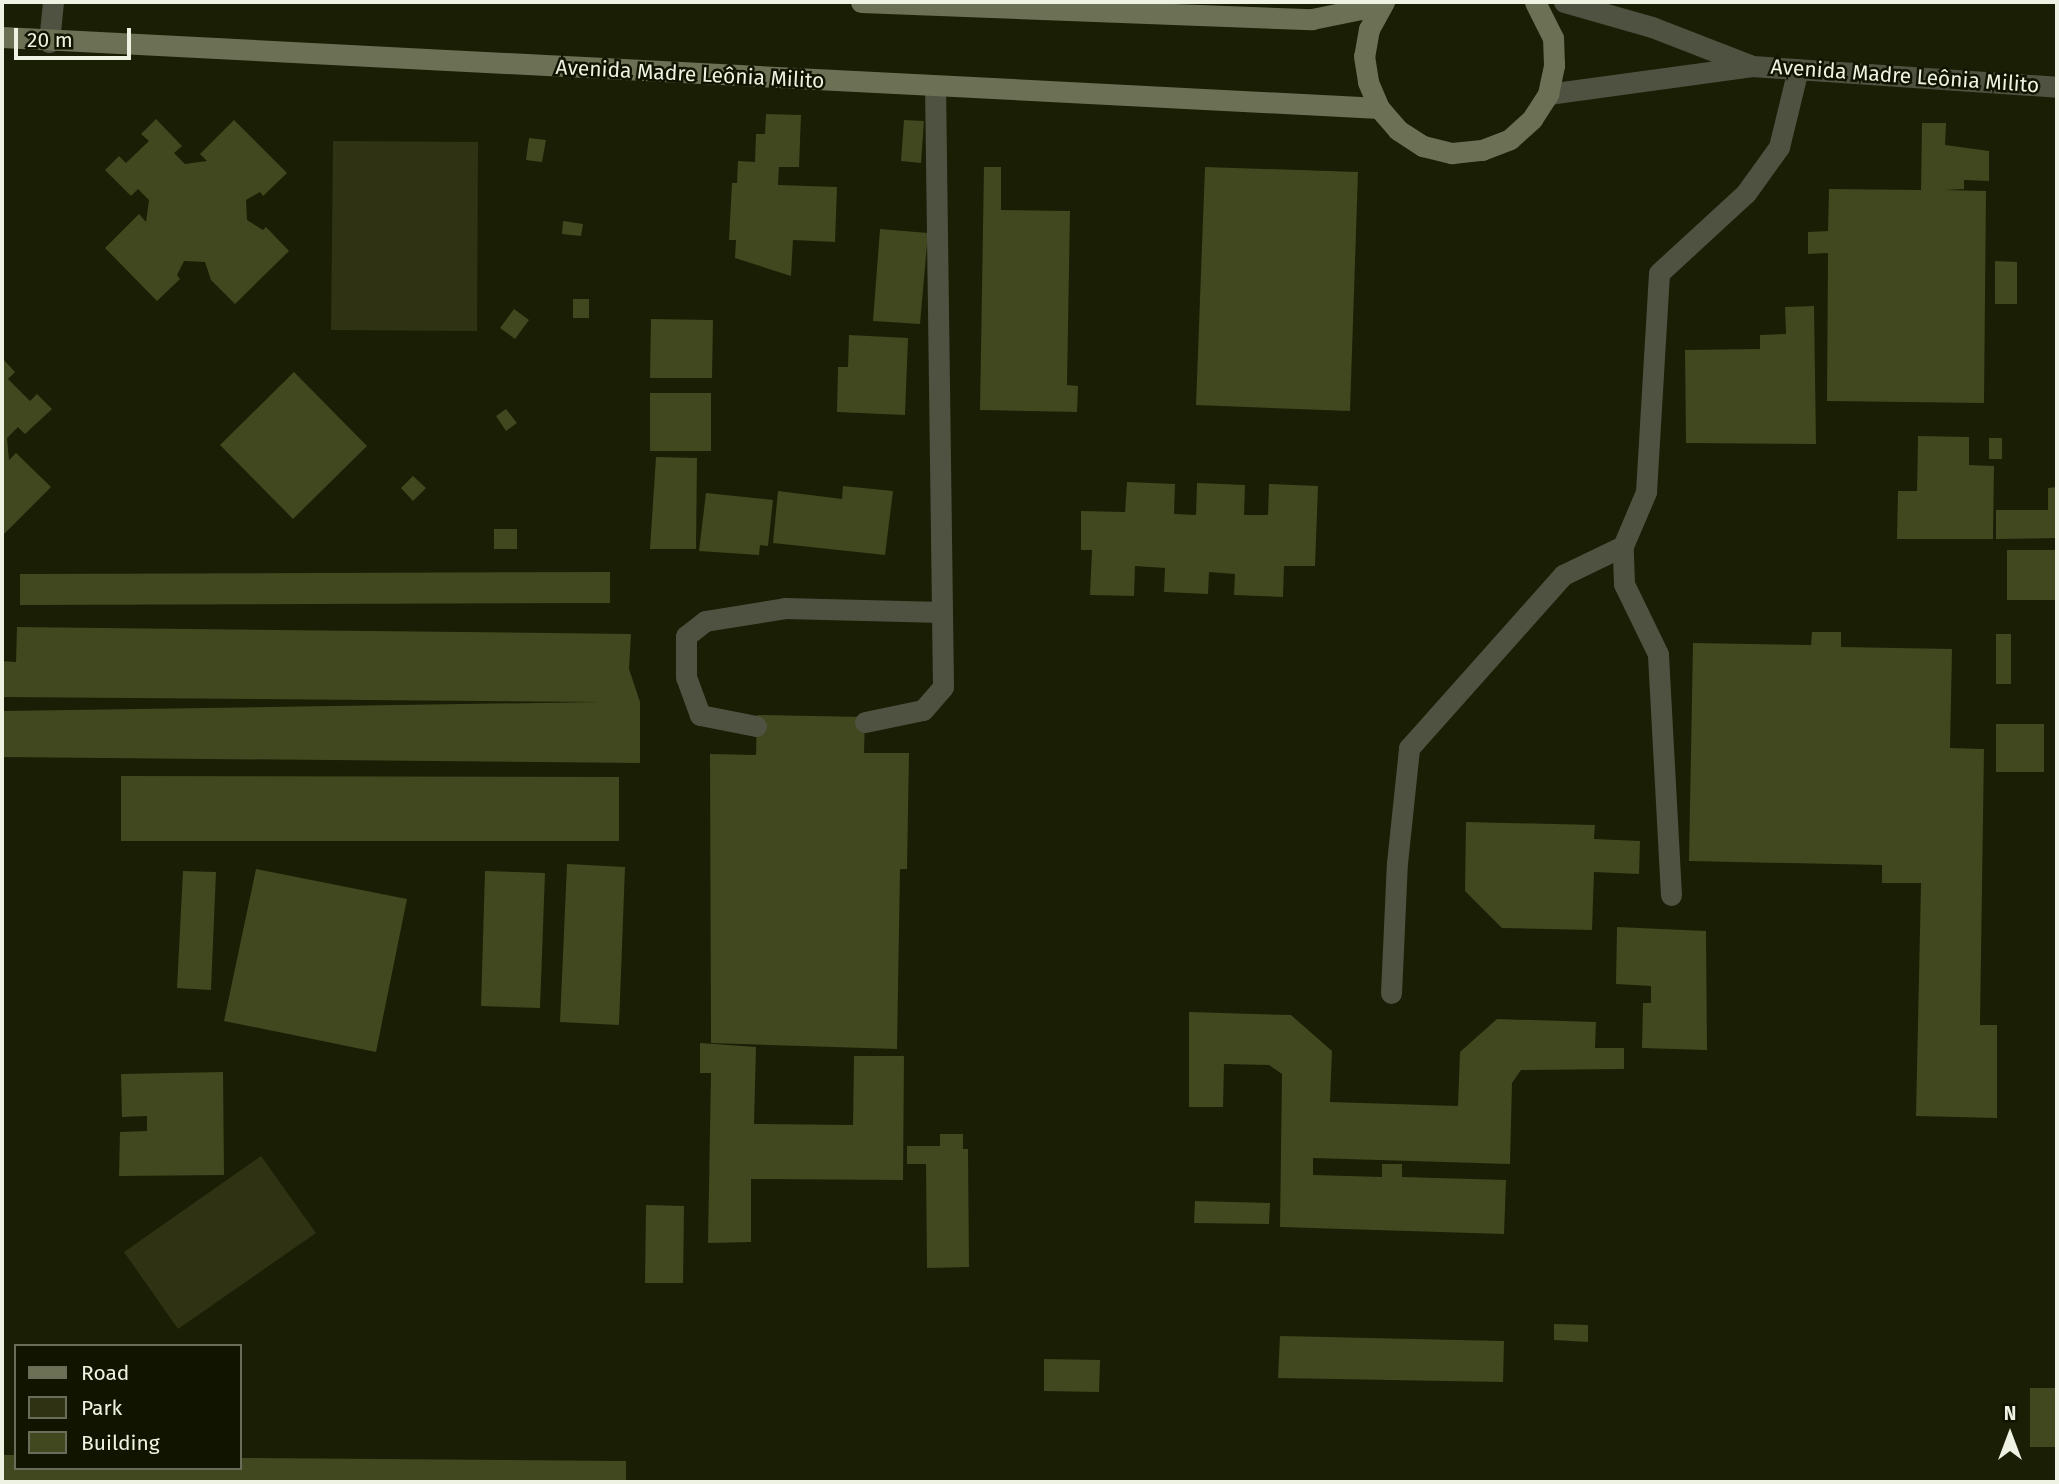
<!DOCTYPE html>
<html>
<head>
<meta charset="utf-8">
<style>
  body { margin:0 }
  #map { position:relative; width:2059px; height:1484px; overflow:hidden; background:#1a1e05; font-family:"Fira Sans",sans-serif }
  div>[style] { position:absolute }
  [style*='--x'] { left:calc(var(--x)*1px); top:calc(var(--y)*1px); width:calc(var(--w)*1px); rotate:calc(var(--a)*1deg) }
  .green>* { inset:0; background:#2f3314 }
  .building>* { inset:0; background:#41471f }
  .service>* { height:21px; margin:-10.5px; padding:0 10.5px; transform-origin:10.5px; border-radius:10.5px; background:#4f5241 }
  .minor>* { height:21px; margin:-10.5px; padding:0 10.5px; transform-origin:10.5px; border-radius:10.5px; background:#4f5241 }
  .secondary>* { height:21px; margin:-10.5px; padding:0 10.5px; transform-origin:10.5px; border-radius:10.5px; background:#6c7156 }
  span { translate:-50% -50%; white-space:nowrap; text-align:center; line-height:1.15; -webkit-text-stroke:5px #111500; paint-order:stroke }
  .street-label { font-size:21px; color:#eef2e2 }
  .frame { position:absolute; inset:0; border:4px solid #eef2e2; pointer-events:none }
  .legend { position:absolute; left:14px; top:1344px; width:228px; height:126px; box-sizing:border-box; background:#111500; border:2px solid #696d5a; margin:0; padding:9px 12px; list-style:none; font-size:21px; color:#eef2e2 }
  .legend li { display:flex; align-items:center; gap:14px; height:35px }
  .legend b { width:35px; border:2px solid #696d5a }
  .north { position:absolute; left:1975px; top:1400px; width:70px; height:70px; -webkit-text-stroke:5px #111500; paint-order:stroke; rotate:0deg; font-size:19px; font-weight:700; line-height:28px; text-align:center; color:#eef2e2 }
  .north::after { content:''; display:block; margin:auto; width:24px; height:32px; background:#eef2e2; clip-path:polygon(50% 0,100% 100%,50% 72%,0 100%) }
  .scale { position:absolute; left:14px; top:28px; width:117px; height:32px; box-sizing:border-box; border:4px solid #eef2e2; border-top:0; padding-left:9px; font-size:21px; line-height:24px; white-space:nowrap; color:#eef2e2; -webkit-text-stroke:5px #111500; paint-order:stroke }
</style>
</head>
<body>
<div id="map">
  <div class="green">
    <i style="clip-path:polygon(333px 141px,478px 142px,477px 331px,331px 330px)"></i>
    <i style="clip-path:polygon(261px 1156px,316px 1233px,178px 1329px,124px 1252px)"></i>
  </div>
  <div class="building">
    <i style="clip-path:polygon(766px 114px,801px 115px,799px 167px,779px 167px,778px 185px,837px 187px,835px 242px,793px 240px,791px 276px,735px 258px,736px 240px,729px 240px,732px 183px,737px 183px,738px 161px,755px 162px,756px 134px,765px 134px)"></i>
    <i style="clip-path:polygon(156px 119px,182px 146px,174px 153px,185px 164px,207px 161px,200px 154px,234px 120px,287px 173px,263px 196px,260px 192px,246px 200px,247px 220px,263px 230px,266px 227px,289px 251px,235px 304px,211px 280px,205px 262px,184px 261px,177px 275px,180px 279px,157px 301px,105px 248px,139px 214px,146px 222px,149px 200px,138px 189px,131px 196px,105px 170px,119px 156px,126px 163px,149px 141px,141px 134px)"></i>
    <i style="clip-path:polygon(904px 120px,924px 121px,921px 163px,901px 161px)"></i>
    <i style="clip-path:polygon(1922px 123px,1946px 123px,1945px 145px,1989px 151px,1989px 181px,1964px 180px,1964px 189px,1944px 190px,1986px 191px,1984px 403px,1827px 401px,1828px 253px,1808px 254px,1808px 232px,1828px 231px,1829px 189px,1921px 190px)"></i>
    <i style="clip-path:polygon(529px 138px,546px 140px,542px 162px,526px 160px)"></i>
    <i style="clip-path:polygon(984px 167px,1001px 167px,1001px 210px,1070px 211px,1067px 385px,1078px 386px,1077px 412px,980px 410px)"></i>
    <i style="clip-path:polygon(1205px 167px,1358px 172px,1350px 411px,1196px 405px)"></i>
    <i style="clip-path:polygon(563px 221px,583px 224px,581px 236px,562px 234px)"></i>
    <i style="clip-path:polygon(880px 229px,928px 233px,920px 324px,873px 321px)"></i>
    <i style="clip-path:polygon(1995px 261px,2017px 262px,2017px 304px,1995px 304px)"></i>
    <i style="clip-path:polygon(573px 299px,589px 299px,589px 318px,573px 318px)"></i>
    <i style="clip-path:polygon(1814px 306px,1816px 444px,1686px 443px,1685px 350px,1760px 349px,1760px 335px,1786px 334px,1785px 307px)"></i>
    <i style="clip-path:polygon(514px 309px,529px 320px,515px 339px,500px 328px)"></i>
    <i style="clip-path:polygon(651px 319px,713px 320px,712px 378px,650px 378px)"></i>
    <i style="clip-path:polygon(849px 335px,908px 338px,905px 415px,837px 412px,838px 367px,848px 367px)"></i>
    <i style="clip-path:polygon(2px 358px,15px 372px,8px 379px,30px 401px,37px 394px,52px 409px,25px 434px,18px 427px,7px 438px,9px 460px,16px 453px,51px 487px,2px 536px)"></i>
    <i style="clip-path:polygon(294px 372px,367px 446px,293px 519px,220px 445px)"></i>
    <i style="clip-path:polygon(650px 393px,711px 393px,711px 451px,650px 451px)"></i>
    <i style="clip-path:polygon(506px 409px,517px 423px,506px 431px,496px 416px)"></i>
    <i style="clip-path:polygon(1918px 436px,1969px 437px,1969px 465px,1994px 466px,1993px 539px,1897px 539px,1898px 491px,1917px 491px)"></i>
    <i style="clip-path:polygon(1989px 438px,2002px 438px,2002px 459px,1989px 459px)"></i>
    <i style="clip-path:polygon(656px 457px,697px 458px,696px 549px,650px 549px)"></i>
    <i style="clip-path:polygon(413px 476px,426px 488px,413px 501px,401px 488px)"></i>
    <i style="clip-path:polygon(1127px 482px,1175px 484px,1174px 514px,1196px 515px,1197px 483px,1245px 485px,1244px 515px,1268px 515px,1269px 484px,1318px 486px,1315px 566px,1284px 566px,1283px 597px,1234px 595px,1235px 574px,1209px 572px,1208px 594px,1164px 592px,1165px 568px,1135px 566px,1134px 596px,1090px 595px,1092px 550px,1081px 550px,1081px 511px,1125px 512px)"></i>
    <i style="clip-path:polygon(843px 486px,893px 491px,885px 555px,773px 543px,778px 491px,842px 499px)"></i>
    <i style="clip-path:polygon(2057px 487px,2057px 538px,1996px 539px,1996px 510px,2048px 510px,2048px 488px)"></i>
    <i style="clip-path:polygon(706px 493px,773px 500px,768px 546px,760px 545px,759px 555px,699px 551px)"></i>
    <i style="clip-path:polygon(494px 529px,517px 529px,517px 549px,494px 549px)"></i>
    <i style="clip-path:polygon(2007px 550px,2056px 550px,2056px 600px,2007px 600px)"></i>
    <i style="clip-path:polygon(610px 572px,610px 603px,20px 605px,20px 574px)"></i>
    <i style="clip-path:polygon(17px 627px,631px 634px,629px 669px,640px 702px,640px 763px,2px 757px,2px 711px,600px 702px,2px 697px,2px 661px,16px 662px)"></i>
    <i style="clip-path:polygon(1812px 632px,1841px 632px,1841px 647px,1952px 649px,1950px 748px,1984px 749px,1980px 1025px,1997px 1025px,1997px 1118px,1916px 1116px,1921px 883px,1882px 883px,1882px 865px,1689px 861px,1693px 643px,1811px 645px)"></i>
    <i style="clip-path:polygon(1996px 634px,2011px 634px,2011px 684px,1996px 684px)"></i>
    <i style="clip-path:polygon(757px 715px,865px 717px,864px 753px,909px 753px,907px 869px,900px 869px,897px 1049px,711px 1043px,710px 754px,756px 755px)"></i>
    <i style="clip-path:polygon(1996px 724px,2044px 724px,2044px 772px,1996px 772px)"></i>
    <i style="clip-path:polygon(121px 776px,619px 777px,619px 841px,121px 841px)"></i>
    <i style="clip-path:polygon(1466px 822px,1595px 825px,1594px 839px,1640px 841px,1639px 874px,1594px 872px,1592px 930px,1502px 928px,1465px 891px)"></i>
    <i style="clip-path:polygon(567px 864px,625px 867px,619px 1025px,560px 1022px)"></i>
    <i style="clip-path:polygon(256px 869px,407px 899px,376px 1052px,224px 1021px)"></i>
    <i style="clip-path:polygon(183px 871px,216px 872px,211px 990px,177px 988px)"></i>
    <i style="clip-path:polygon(485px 871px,545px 873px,540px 1008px,481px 1006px)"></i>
    <i style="clip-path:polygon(1617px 927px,1706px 931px,1707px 1050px,1642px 1048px,1643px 1003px,1651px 1003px,1651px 986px,1616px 984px)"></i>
    <i style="clip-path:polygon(1189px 1012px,1291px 1015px,1332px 1051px,1330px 1102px,1458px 1106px,1460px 1052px,1497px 1019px,1596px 1022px,1595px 1048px,1624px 1048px,1624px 1069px,1521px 1070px,1512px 1083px,1510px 1164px,1313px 1158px,1313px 1175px,1382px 1177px,1382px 1164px,1402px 1164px,1402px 1177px,1506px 1180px,1504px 1234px,1280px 1227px,1282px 1074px,1269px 1065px,1224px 1064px,1223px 1107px,1189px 1107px)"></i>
    <i style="clip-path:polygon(700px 1043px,756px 1047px,754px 1124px,853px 1125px,854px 1056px,904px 1056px,903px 1180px,751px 1179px,751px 1242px,708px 1243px,711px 1073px,700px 1073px)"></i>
    <i style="clip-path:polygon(223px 1072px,224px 1175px,119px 1176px,120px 1132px,147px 1131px,147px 1116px,122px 1117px,121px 1074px)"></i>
    <i style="clip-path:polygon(940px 1134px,963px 1134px,963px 1149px,968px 1149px,969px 1267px,927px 1268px,926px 1164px,907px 1164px,907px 1146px,940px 1146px)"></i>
    <i style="clip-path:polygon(1195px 1201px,1270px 1203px,1269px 1224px,1194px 1223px)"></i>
    <i style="clip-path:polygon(646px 1205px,684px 1206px,683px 1283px,645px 1283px)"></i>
    <i style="clip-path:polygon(1554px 1324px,1588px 1325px,1588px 1342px,1554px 1340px)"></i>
    <i style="clip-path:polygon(1280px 1336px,1504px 1341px,1503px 1382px,1278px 1378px)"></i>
    <i style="clip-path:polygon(1044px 1359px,1100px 1360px,1099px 1392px,1044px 1391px)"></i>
    <i style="clip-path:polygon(2030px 1388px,2057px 1388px,2057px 1447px,2030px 1447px)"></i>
    <i style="clip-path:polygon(2px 1455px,16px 1455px,16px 1468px,240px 1468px,240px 1458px,626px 1461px,626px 1482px,2px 1482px)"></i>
  </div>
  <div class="service">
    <i style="--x:865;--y:722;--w:59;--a:-11.7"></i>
    <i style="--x:923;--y:710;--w:30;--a:-49"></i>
    <i style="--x:943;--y:687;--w:601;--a:-90.76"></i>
    <i style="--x:756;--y:726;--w:57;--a:-168.9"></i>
    <i style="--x:700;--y:715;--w:40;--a:-110.2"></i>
    <i style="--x:686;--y:677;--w:41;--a:-90"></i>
    <i style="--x:686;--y:636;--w:24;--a:-38"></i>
    <i style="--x:705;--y:621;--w:81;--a:-9.2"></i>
    <i style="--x:785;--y:608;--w:157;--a:1.5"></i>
    <i style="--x:1671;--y:895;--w:241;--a:-93.1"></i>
    <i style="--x:1658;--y:654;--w:78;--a:-115.9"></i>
    <i style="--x:1624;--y:584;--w:38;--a:-92"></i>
    <i style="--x:1623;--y:546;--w:59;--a:-66.9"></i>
    <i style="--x:1646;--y:492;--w:219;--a:-86.6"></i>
    <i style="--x:1659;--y:273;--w:118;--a:-42.6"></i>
    <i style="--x:1746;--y:193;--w:57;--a:-54.3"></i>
    <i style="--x:1779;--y:147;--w:80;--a:-76.3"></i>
    <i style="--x:1391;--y:993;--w:130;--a:-87.4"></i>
    <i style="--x:1397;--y:863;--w:116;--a:-84"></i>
    <i style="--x:1409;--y:748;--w:232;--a:-48.3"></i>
    <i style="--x:1563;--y:575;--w:67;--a:-25.8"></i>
  </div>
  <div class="minor">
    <i style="--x:1564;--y:2;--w:91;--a:15.9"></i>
    <i style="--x:1652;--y:27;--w:105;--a:21.2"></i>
    <i style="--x:49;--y:42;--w:40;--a:-84.3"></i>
    <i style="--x:1548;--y:94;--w:206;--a:-7.8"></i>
    <i style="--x:1752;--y:66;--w:306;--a:3.9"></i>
  </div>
  <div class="secondary">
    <i style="--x:861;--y:2;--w:451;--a:2.2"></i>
    <i style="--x:1312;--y:19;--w:70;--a:-11.5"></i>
    <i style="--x:1384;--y:2;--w:31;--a:119"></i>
    <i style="--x:1369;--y:29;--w:27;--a:100"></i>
    <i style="--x:1364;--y:56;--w:26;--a:81"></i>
    <i style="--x:1368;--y:82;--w:28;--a:67"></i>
    <i style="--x:1379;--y:108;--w:29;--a:49"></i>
    <i style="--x:1398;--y:130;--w:30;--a:33"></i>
    <i style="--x:1423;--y:146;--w:30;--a:14"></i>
    <i style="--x:1452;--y:153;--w:30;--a:-6"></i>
    <i style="--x:1482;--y:150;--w:30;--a:-21"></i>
    <i style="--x:1510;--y:139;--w:30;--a:-42"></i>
    <i style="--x:1532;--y:119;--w:30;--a:-57"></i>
    <i style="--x:1548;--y:94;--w:30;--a:-78"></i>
    <i style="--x:1554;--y:65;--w:27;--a:-92"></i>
    <i style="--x:1553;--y:38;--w:40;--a:-116.6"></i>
    <i style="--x:2;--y:37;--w:1379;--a:2.95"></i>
  </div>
  <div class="street-label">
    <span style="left:690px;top:74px;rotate:3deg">Avenida Madre Leônia Milito</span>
    <span style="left:1905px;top:76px;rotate:4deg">Avenida Madre Leônia Milito</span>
  </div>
  <div class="frame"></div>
  <ul class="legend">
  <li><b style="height:9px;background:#6c7156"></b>Road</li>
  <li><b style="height:19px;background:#2f3314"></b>Park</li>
  <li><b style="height:19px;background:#41471f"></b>Building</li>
  </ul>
  <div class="north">N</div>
  <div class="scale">20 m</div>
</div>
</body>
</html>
